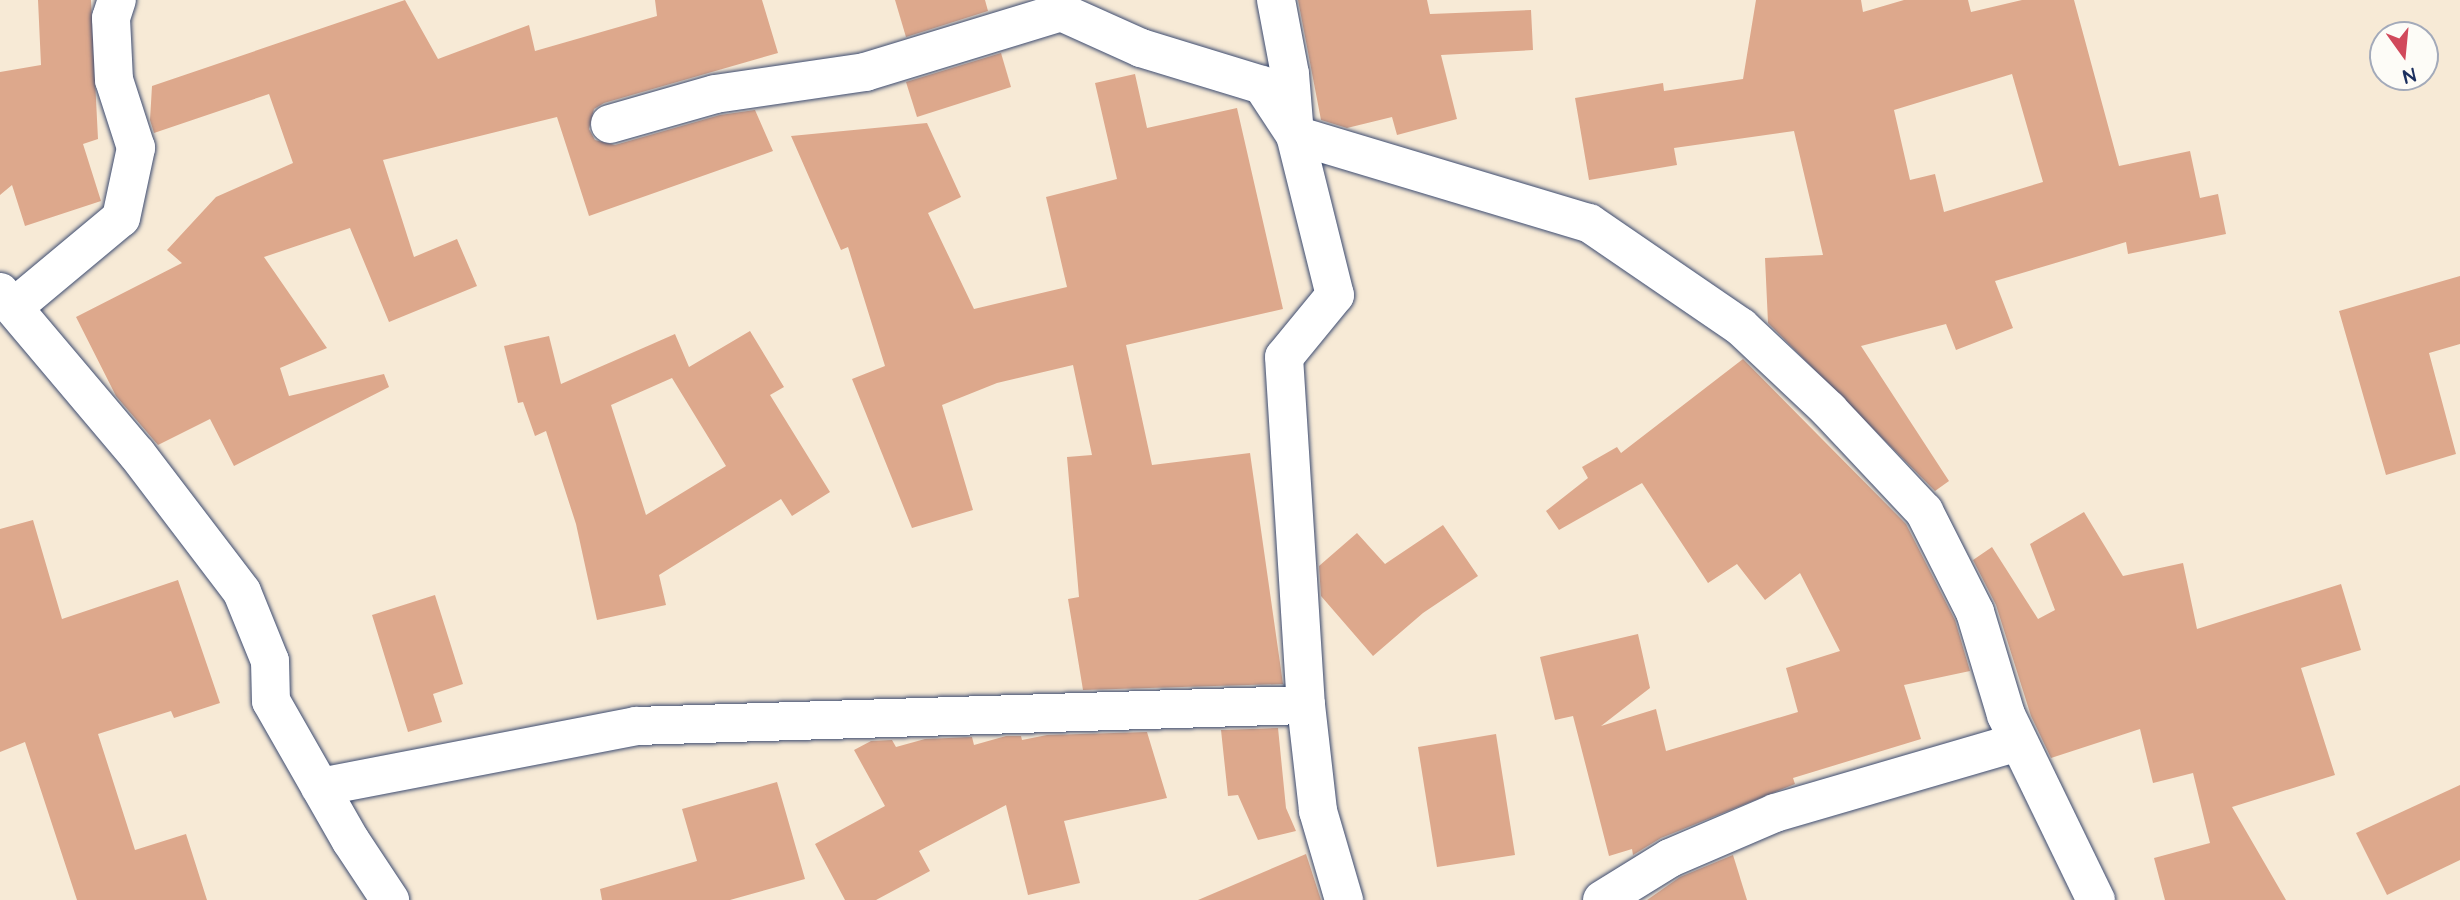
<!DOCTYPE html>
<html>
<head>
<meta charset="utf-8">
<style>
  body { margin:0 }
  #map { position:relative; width:2460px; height:900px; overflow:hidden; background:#f7ead6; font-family:"Architects Daughter",sans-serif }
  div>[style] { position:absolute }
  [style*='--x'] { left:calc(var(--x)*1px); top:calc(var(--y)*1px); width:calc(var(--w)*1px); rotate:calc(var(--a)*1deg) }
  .building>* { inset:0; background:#dda88c }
  .roads { filter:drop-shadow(0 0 2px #3c4b70) drop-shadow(0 0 2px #3c4b70) }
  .street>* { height:38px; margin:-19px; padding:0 19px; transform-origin:19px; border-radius:19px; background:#fff }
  span { translate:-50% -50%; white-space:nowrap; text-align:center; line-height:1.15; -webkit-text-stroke:5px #fdfcf7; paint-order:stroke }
  .north { position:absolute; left:2369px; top:21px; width:70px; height:70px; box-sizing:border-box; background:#fdfcf7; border:2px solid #a3aaba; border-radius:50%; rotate:165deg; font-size:19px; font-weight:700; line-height:28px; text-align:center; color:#1b2f5e }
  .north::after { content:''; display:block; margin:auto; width:24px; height:32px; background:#d1495b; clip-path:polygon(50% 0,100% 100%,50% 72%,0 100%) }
</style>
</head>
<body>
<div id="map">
  <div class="building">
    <i style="clip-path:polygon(38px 0,91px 0,98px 139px,83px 144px,101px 201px,25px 226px,12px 185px,0 195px,0 72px,41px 65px)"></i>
    <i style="clip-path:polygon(405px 0,438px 59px,529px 25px,535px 51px,657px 16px,655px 0,762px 0,778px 53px,604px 103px,594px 109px,589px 129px,595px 140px,615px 145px,720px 115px,755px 110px,773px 151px,589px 216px,557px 117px,383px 160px,414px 257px,457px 239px,477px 286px,389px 322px,350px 228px,264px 257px,327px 348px,280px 368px,289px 396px,384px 374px,389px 387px,234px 466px,210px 419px,158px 445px,116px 396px,76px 317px,182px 263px,167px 250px,216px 197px,293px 163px,269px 94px,154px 133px,150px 120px,152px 86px)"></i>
    <i style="clip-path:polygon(895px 0,985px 0,988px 11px,906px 37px)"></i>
    <i style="clip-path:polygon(1298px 0,1427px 0,1430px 14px,1531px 10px,1533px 50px,1441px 55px,1457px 119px,1397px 135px,1392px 117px,1347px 128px,1321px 120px)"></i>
    <i style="clip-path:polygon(evenodd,1756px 0,1861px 0,1863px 12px,1904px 0,1968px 0,1971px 12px,2022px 0,2074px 0,2119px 166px,2190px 151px,2200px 198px,2218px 194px,2226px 234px,2128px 254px,2126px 242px,1995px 281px,2013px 328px,1956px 350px,1946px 324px,1861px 346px,1949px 481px,1935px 491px,1768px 323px,1765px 258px,1823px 255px,1794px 131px,1674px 148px,1677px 165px,1589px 180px,1575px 98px,1663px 83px,1664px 91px,1743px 79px,1756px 0,2012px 74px,2043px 182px,1944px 212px,1935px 174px,1910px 180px,1894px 110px,2012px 74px)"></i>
    <i style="clip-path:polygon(1001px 53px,1011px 87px,917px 117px,906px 82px)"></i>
    <i style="clip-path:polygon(1135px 74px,1147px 128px,1237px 108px,1283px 309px,1126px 345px,1152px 465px,1250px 453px,1283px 684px,1083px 690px,1068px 599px,1079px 597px,1067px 457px,1092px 455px,1073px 365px,997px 383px,942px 405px,973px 510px,912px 528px,852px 379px,885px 366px,848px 247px,841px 250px,791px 136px,927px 123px,961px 197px,928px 213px,974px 309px,1067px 287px,1046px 197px,1117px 179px,1095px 83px)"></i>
    <i style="clip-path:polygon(2460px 276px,2460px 344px,2429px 353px,2456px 454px,2386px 475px,2339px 311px)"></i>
    <i style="clip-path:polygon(evenodd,750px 331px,784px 387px,770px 395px,830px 492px,792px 516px,781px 499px,659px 575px,666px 605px,597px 620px,576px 524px,546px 431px,535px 436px,523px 402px,518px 403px,504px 346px,549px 336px,561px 384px,675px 334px,689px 367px,750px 331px,672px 378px,726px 466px,646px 515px,611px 405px,672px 378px)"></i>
    <i style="clip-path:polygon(1743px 359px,1906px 524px,1955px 620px,1970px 671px,1904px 685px,1921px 739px,1793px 778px,1795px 784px,1661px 838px,1633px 855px,1632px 849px,1609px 856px,1573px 716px,1555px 720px,1540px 657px,1638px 634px,1650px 688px,1601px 726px,1656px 709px,1666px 751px,1798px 712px,1786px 668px,1840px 651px,1800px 573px,1765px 600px,1737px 564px,1708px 583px,1642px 483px,1559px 530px,1546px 511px,1588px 478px,1582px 467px,1617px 447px,1621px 453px)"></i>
    <i style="clip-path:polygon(2084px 512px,2123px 576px,2183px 563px,2197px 629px,2341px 584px,2361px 650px,2301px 668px,2335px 775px,2232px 807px,2286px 900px,2165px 900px,2154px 858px,2210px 843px,2193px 773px,2153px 783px,2140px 729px,2051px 758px,2031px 716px,1996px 605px,1973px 560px,1992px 547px,2038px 619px,2055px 610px,2030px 544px)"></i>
    <i style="clip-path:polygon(33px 520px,62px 619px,178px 580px,220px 703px,174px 718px,171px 711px,98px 734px,135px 850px,186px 834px,207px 900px,77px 900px,25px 742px,0 752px,0 529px)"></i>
    <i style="clip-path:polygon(1443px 525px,1478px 576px,1423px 613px,1373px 656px,1321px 596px,1319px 566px,1357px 533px,1385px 564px)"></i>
    <i style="clip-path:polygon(435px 595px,463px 684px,433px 694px,442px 722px,408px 732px,372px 615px)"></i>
    <i style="clip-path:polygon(1278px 728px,1286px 808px,1296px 831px,1258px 840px,1238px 795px,1228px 796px,1221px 730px)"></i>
    <i style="clip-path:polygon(1147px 732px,1167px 798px,1064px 821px,1080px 883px,1028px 895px,1006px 805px,919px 851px,930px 871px,876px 900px,845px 900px,815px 844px,885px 806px,854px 750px,871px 741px,892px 740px,896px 747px,925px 739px,972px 737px,974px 745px,1006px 736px,1021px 736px,1022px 740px,1047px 735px)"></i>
    <i style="clip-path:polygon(1496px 734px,1515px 855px,1437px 867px,1418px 747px)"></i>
    <i style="clip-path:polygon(777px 782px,805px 879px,730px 900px,602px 900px,600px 889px,697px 861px,682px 809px)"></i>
    <i style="clip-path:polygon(2460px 785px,2460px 860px,2387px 895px,2356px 833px)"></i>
    <i style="clip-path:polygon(1306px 854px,1321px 900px,1198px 900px)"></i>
    <i style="clip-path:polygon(1733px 855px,1747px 900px,1647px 900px,1680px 877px)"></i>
  </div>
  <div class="roads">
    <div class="street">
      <i style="--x:1276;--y:0;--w:75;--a:79.3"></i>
      <i style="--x:1290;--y:74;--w:61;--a:85.3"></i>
      <i style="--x:1295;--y:135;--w:165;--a:76"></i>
      <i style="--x:1335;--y:295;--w:80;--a:129.4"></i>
      <i style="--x:1284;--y:357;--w:349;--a:86.4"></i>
      <i style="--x:1306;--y:705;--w:107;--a:83.5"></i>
      <i style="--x:1318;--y:811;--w:93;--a:73.7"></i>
      <i style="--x:610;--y:124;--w:109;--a:-15.9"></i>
      <i style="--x:715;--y:94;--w:152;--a:-8.3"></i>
      <i style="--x:865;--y:72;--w:205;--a:-17"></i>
      <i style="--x:1061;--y:12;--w:88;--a:24.2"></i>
      <i style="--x:1141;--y:48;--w:127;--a:17"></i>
      <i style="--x:1262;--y:85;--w:60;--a:56.6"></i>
      <i style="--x:1295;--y:135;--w:307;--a:16.7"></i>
      <i style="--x:1589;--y:223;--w:184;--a:34.4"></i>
      <i style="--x:1741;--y:327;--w:121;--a:43.3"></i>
      <i style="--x:1829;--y:410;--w:139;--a:46.8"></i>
      <i style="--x:1924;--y:511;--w:113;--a:63.2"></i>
      <i style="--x:1975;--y:612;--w:108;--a:73.2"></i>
      <i style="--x:2006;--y:715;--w:206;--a:64.1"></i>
      <i style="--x:0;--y:292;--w:212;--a:49.8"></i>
      <i style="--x:137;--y:454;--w:173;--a:52.7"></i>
      <i style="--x:242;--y:592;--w:74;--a:67.9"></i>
      <i style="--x:270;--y:661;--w:40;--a:88.6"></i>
      <i style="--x:271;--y:701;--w:161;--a:60.3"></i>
      <i style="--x:351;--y:841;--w:71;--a:56.5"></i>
      <i style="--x:14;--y:307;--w:139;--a:-39.8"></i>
      <i style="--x:121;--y:218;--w:72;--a:-77.9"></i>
      <i style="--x:136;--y:148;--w:71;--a:-107.9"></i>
      <i style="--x:114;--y:80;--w:62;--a:-92.8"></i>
      <i style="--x:111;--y:18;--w:19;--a:-72"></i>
      <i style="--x:320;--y:787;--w:322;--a:-10.9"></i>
      <i style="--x:636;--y:726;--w:670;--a:-1.8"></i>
      <i style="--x:1602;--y:900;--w:80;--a:-31.7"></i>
      <i style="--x:1670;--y:858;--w:114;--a:-23.2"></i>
      <i style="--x:1775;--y:813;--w:253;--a:-16.3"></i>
    </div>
  </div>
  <div class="north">N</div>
</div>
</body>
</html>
